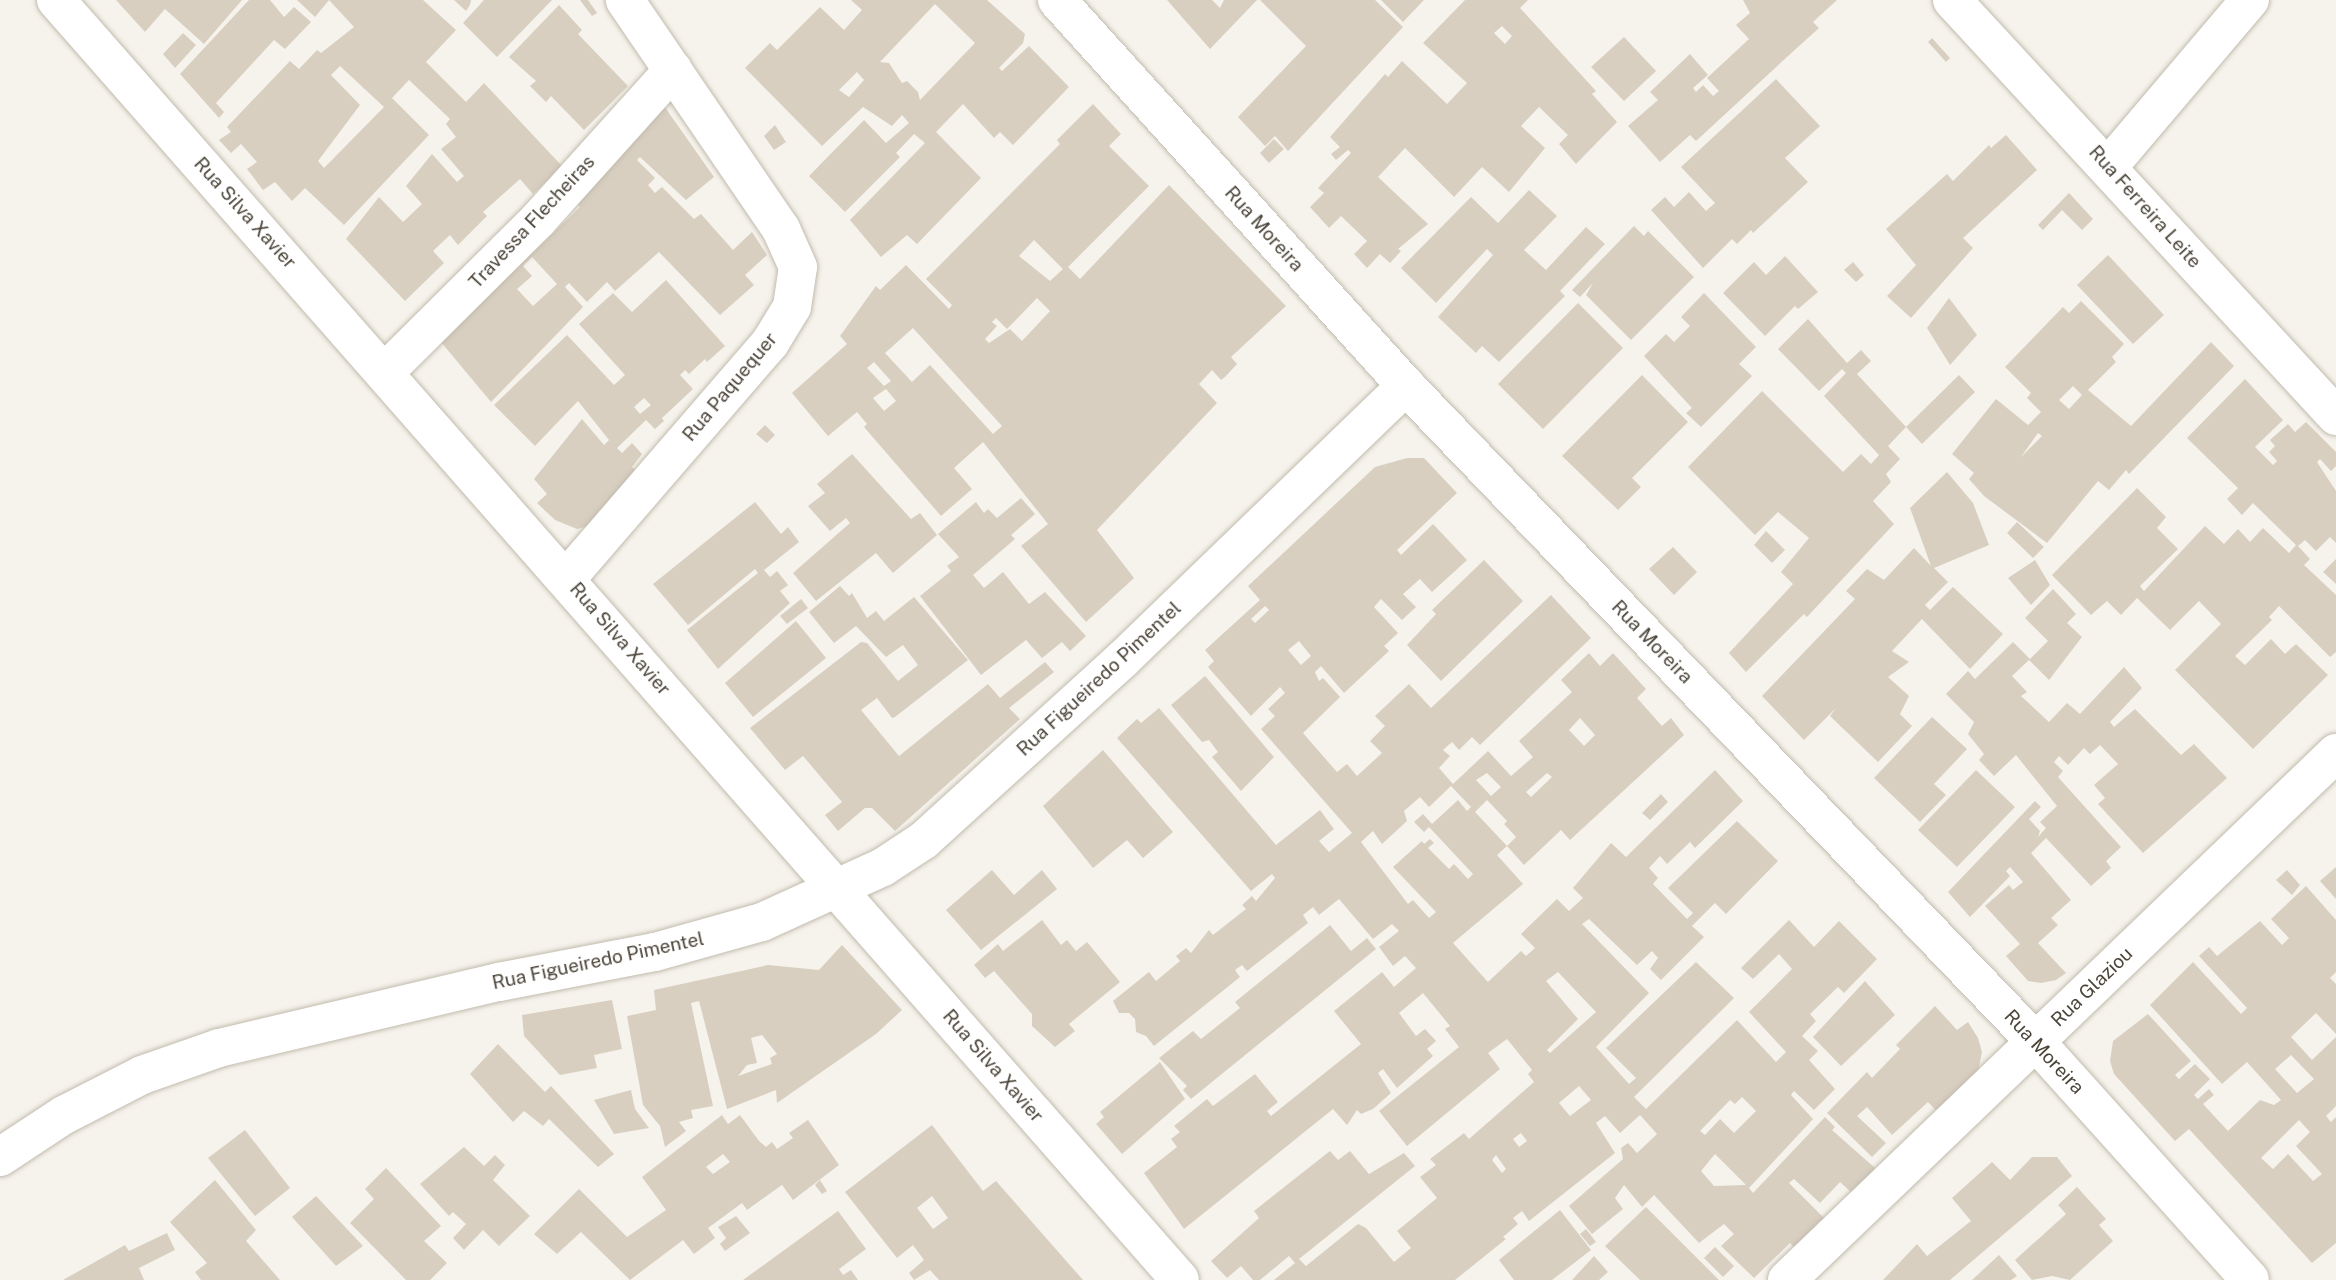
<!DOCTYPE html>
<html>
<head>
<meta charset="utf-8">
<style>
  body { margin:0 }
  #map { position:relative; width:2336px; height:1280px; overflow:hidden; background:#f6f3ec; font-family:"Public Sans",sans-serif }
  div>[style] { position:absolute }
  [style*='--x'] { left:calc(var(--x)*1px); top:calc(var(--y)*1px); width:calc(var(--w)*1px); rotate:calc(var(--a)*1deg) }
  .building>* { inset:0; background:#d8cfc1 }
  .roads { filter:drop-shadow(0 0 2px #c2bbae) drop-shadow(0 0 2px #c2bbae) }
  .minor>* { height:38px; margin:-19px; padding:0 19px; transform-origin:19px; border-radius:19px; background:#fff }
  span { translate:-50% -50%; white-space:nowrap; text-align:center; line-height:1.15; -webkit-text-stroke:5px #fff; paint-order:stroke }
  .street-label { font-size:19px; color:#4b4439 }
</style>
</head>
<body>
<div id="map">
  <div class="building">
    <i style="clip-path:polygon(116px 0,242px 0,204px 44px,165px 9px,145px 32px)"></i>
    <i style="clip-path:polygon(249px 0,270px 0,284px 17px,294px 7px,311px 22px,285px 49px,274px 40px,216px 103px,224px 112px,219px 118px,180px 74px)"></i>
    <i style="clip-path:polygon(297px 0,329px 0,315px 17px)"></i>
    <i style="clip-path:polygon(evenodd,329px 0,423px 0,456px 30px,426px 62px,466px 102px,484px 83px,562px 166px,533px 194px,520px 179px,483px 212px,487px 216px,458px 245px,450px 235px,433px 251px,444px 263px,405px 301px,346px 239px,379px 197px,403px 222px,422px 204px,406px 186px,432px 154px,457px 182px,464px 176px,441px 149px,456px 137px,446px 124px,450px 119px,409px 80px,392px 98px,429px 135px,344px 225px,305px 188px,292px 201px,275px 182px,263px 190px,247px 169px,257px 162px,241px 144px,231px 153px,219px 140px,231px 132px,227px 127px,290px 61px,299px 69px,317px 50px,321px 53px,354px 27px,329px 0,340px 66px,384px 107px,324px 168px,318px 161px,360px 105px,331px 75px,340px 66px)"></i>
    <i style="clip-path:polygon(454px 0,471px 0,470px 5px,466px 11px)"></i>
    <i style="clip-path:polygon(484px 0,552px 0,497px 57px,463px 23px)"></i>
    <i style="clip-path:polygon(580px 0,588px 0,597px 13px,592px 16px)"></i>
    <i style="clip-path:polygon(evenodd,851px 0,987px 0,1025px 34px,1023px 43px,999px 68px,1002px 71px,1029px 46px,1069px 87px,1013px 145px,1000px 132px,994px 138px,963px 104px,936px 132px,981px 178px,917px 244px,907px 235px,881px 257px,850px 220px,925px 143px,914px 134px,896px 153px,900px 157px,845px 212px,809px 176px,864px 120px,886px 143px,909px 123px,902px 115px,892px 126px,863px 107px,822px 146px,745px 68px,770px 43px,777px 50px,820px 7px,844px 30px,862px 10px,851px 0,935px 4px,975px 43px,920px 100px,918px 92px,907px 81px,902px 83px,889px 63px,880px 62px,935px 4px,851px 0,857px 72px,864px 80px,849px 97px,839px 90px,857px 72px)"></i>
    <i style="clip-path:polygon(1167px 0,1212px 0,1220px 8px,1224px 0,1257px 0,1210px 49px)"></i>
    <i style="clip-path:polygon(1260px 0,1375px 0,1403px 27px,1288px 151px,1275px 136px,1265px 146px,1238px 117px,1306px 46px)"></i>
    <i style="clip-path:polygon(1381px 0,1424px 0,1403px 22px)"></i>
    <i style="clip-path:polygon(evenodd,1465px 0,1528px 0,1520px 8px,1596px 91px,1592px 94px,1617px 122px,1576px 164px,1559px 144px,1568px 135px,1539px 107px,1521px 126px,1545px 148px,1509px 192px,1482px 167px,1454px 197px,1405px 148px,1378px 177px,1428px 224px,1398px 249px,1401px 251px,1390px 263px,1380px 254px,1367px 268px,1354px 254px,1367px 241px,1341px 216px,1329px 228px,1310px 207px,1324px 193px,1318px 188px,1351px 153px,1348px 150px,1336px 160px,1331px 154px,1340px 147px,1330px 137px,1385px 74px,1388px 77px,1402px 61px,1447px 104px,1467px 83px,1423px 43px,1465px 0,1502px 26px,1512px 36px,1505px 44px,1494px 33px,1502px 26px)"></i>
    <i style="clip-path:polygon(1743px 0,1837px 0,1813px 22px,1819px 28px,1788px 56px,1696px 141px,1690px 135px,1660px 162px,1628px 126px,1658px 100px,1650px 92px,1690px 54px,1708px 75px,1693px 88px,1696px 92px,1703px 85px,1713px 96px,1719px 91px,1707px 78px,1749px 39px,1736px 25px,1750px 13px)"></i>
    <i style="clip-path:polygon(559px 5px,582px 30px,578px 34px,628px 86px,584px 130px,551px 96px,546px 102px,530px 86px,536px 81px,509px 57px)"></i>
    <i style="clip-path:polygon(183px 33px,196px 45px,175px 68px,163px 54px)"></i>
    <i style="clip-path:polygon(1624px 37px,1656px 71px,1624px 101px,1591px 67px)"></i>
    <i style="clip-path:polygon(1932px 38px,1950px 58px,1946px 62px,1928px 42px)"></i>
    <i style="clip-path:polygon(1776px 79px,1820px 126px,1785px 158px,1808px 182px,1753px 233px,1751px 230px,1737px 244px,1732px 239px,1703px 268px,1651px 210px,1665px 197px,1674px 207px,1689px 192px,1706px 211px,1715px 203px,1681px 167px)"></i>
    <i style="clip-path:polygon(evenodd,662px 103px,714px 177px,686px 200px,640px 157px,637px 160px,655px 178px,648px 185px,655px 193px,662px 187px,694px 219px,701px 214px,733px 250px,752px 232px,767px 255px,745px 275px,754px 285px,720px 315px,659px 252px,615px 291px,607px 282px,587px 302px,569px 283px,565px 287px,583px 307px,491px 402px,441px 342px,580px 207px,573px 199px,662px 103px,532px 257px,557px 284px,533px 306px,517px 289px,532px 276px,523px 266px,532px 257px)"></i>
    <i style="clip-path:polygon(evenodd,1093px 104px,1121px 134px,1109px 146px,1149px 186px,1068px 267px,1080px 279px,1169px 185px,1286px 306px,1231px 357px,1237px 364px,1225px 377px,1221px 380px,1212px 370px,1199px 384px,1217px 403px,1097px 530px,1134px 578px,1086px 622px,1021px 546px,1048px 524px,983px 442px,954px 468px,972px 489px,941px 516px,864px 427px,867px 424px,857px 412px,828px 436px,792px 393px,847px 344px,840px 336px,876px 286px,880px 290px,906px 265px,949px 309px,952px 305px,926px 279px,1060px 144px,1057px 140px,1093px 104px,1034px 240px,1063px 269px,1050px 281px,1019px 256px,1034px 240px,1093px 104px,1037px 298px,1050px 311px,1022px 341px,1010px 329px,989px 343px,985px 339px,997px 326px,992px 322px,996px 318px,1007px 329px,1037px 298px,1093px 104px,913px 328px,1002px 426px,993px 434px,930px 365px,912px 382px,885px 353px,913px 328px,1093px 104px,874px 362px,891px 381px,884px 386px,867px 368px,874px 362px,1093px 104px,886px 389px,896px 401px,884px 411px,873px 398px,886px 389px)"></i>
    <i style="clip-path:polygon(775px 125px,786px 142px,774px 150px,764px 136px)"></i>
    <i style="clip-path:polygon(2006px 135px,2037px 170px,1963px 238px,1973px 248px,1911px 318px,1887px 296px,1916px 265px,1886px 229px,1947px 174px,1953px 181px,1989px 145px,1991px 148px)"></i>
    <i style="clip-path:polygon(1274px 139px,1284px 149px,1269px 163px,1260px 153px)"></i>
    <i style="clip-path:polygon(1529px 190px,1557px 216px,1524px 250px,1546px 270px,1586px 227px,1605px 244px,1560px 291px,1565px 296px,1499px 362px,1482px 346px,1476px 353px,1438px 317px,1493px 255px,1487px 249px,1436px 303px,1401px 268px,1471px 197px,1498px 223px)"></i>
    <i style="clip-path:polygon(2069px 193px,2093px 219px,2082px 230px,2062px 210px,2043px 230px,2038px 225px)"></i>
    <i style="clip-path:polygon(1634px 226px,1644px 236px,1648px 231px,1694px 277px,1631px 340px,1586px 295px,1593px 283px,1580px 297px,1572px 290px)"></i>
    <i style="clip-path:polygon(2108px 255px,2164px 315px,2133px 344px,2077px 285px)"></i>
    <i style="clip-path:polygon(1785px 256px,1818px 292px,1798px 309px,1795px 306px,1765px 336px,1723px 293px,1754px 262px,1766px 275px)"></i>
    <i style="clip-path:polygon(1853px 262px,1864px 275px,1856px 282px,1844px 270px)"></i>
    <i style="clip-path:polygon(evenodd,666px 280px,725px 346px,707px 362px,705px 359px,689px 374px,685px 370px,680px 375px,693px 389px,662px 418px,664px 421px,655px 429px,646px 420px,617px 448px,622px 453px,632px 443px,642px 454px,632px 467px,648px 482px,600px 523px,577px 529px,555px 520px,537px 503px,547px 494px,534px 479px,582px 419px,604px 445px,609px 440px,578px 401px,535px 446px,494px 405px,567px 335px,614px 385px,625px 375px,579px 324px,613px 293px,632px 312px,666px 280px,644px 398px,651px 405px,640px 414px,634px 407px,644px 398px)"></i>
    <i style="clip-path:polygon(1704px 293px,1756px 347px,1739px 364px,1752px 376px,1701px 427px,1686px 413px,1692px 408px,1644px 356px,1666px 334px,1674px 342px,1690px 326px,1681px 317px)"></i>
    <i style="clip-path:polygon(1949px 298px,1977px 335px,1950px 365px,1927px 328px)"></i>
    <i style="clip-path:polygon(evenodd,2081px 301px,2124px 344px,2112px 357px,2116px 362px,2088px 390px,2131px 426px,2211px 342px,2234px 366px,2129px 474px,2126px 470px,2109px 490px,2098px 481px,2047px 543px,1984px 496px,1969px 479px,1974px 473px,1952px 454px,1996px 399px,2028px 425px,2041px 412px,2027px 398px,2031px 393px,2005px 367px,2063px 307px,2069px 313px,2081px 301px,2073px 386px,2082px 395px,2069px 409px,2059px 400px,2073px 386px,2081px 301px,2038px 433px,2042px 436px,2021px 457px,2038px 433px)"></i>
    <i style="clip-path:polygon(1578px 303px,1623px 348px,1543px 429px,1498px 384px)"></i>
    <i style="clip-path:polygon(1808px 319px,1847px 363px,1861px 350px,1871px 361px,1857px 374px,1906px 427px,1888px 446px,1900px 459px,1886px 474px,1891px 482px,1873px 501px,1894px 524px,1807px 617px,1804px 614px,1746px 672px,1729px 653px,1793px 584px,1781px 572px,1809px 538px,1778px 512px,1755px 535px,1688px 467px,1762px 391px,1843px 472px,1861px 454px,1871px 464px,1879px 455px,1824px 396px,1846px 373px,1842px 369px,1819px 391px,1778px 349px)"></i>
    <i style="clip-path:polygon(1642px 375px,1688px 422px,1632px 478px,1641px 487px,1618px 510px,1562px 456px)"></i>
    <i style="clip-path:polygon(1959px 375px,1975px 392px,1922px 444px,1906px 427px)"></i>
    <i style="clip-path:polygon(2245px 379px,2283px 420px,2255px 447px,2273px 465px,2277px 461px,2269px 452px,2275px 446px,2270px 440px,2288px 424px,2295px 432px,2306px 422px,2336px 452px,2336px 466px,2331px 471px,2320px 459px,2317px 462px,2336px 491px,2336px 543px,2330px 537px,2316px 551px,2305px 540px,2298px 546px,2310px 559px,2304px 565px,2336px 595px,2336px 652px,2330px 657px,2279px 606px,2269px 617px,2272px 620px,2235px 656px,2245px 665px,2271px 639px,2285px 654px,2296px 644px,2328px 675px,2253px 749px,2175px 670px,2221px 624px,2199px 601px,2170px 630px,2137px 598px,2121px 615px,2107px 601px,2091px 615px,2052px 575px,2137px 488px,2166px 517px,2157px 528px,2178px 549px,2140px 586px,2144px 591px,2205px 526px,2224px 544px,2238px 529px,2250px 542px,2263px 528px,2289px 553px,2296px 545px,2253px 503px,2242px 515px,2227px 499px,2238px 488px,2187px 438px)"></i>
    <i style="clip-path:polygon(765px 425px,775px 435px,767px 443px,756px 434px)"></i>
    <i style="clip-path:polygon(852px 454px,911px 519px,920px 513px,937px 535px,893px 573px,876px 553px,816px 601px,793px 573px,850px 523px,846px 518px,830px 531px,808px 506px,825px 493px,817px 484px)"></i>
    <i style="clip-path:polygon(evenodd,1407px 458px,1424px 458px,1457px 493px,1397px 550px,1401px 555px,1433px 524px,1467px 560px,1432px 592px,1420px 579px,1403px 594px,1416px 607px,1402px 620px,1381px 599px,1374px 607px,1398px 633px,1384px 646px,1389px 651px,1344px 693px,1321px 666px,1315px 672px,1319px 681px,1323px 678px,1340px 697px,1303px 733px,1337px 772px,1347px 764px,1357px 776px,1382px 753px,1370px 741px,1385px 726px,1375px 716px,1409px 684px,1431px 708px,1551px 595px,1591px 638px,1480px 745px,1472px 737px,1459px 750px,1452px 742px,1443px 750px,1450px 756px,1439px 768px,1453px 784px,1488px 751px,1511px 776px,1533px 757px,1519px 741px,1572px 692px,1561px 680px,1589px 653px,1600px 666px,1613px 653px,1646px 689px,1637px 698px,1662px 726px,1671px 718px,1684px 735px,1570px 840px,1561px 830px,1524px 865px,1507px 846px,1516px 837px,1504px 824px,1507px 821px,1487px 800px,1475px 812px,1507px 846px,1497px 855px,1523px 884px,1453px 943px,1488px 982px,1521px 951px,1526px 956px,1535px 948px,1521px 934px,1557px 899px,1569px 911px,1583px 898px,1573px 888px,1611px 843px,1626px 857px,1715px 770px,1743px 801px,1695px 848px,1690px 842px,1667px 864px,1660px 856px,1649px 868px,1658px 878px,1653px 884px,1687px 919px,1693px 913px,1668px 888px,1737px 821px,1778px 861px,1726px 914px,1715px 903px,1692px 926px,1704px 937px,1661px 980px,1650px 969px,1658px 958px,1652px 951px,1637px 965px,1589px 919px,1582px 924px,1649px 993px,1596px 1047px,1629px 1084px,1636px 1078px,1606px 1048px,1696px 962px,1734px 998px,1634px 1097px,1646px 1109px,1737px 1020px,1776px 1062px,1786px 1052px,1749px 1012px,1792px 969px,1779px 954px,1753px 979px,1741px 968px,1789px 920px,1814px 947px,1839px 921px,1877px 959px,1844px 993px,1838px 987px,1810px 1014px,1816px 1021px,1802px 1036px,1818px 1051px,1809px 1060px,1835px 1089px,1814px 1110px,1794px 1091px,1791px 1095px,1813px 1119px,1749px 1188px,1753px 1193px,1825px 1117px,1835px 1127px,1832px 1130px,1875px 1168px,1852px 1193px,1840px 1182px,1820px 1203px,1794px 1179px,1789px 1183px,1827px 1221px,1798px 1251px,1790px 1243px,1754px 1278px,1721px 1246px,1734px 1234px,1724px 1224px,1699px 1243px,1654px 1195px,1642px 1207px,1624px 1185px,1615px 1198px,1623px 1209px,1592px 1234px,1569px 1206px,1623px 1159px,1621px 1148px,1628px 1143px,1637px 1153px,1657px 1134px,1640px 1115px,1620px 1133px,1605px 1116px,1596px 1123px,1615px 1153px,1529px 1221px,1522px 1211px,1513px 1218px,1518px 1224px,1503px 1237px,1506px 1239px,1455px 1280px,1274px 1280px,1295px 1263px,1289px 1256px,1260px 1280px,1253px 1280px,1241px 1266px,1227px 1278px,1211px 1261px,1259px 1218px,1254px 1211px,1330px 1151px,1338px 1160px,1350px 1151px,1369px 1174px,1404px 1153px,1415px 1166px,1299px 1259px,1306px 1266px,1358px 1224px,1366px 1228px,1394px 1262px,1411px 1248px,1397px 1231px,1437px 1198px,1420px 1177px,1436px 1165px,1430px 1159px,1464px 1133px,1469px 1139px,1534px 1082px,1528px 1074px,1532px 1070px,1507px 1039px,1488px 1053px,1500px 1069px,1407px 1146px,1379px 1111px,1459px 1047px,1445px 1029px,1450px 1026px,1423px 993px,1399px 1013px,1416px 1036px,1425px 1029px,1436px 1041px,1427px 1049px,1433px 1056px,1397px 1088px,1383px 1069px,1378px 1073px,1391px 1093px,1373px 1109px,1361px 1114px,1357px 1110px,1347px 1125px,1333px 1109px,1184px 1229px,1144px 1173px,1177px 1147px,1171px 1139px,1180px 1132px,1174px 1126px,1207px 1099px,1213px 1106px,1255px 1074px,1278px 1102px,1267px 1111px,1271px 1116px,1361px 1044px,1334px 1011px,1382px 972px,1394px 987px,1416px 968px,1405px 956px,1393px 966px,1379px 947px,1399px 931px,1392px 924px,1373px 939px,1339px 899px,1319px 915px,1313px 907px,1303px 915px,1308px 923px,1247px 971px,1242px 965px,1235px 970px,1240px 977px,1154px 1046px,1146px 1036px,1136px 1032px,1135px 1019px,1129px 1013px,1119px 1013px,1113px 1001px,1149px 972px,1156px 981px,1180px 961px,1176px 956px,1186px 948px,1191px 953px,1209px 930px,1213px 935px,1246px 909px,1242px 905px,1252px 896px,1256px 901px,1275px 878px,1272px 874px,1251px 891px,1117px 738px,1137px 719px,1141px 723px,1159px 708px,1276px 845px,1320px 810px,1334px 829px,1319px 841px,1329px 852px,1352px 833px,1261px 729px,1275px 716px,1268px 709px,1285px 693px,1280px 687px,1251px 716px,1208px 667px,1214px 661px,1205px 650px,1260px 600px,1248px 586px,1375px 467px,1407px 458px,1265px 606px,1269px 610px,1255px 623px,1251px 619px,1265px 606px,1407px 458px,1299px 641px,1311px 656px,1301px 665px,1288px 650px,1299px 641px,1407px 458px,1580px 718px,1595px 735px,1584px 746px,1569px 730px,1580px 718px,1407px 458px,1487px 773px,1501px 787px,1491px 796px,1476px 780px,1487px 773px,1407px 458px,1547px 773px,1552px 777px,1531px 797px,1526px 792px,1547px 773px,1407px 458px,1451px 786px,1471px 807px,1467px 811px,1458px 800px,1432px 824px,1423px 814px,1414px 822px,1424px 832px,1429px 827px,1473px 874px,1468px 879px,1454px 864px,1449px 869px,1428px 848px,1434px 843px,1430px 839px,1424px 844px,1422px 841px,1393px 867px,1436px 912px,1429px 918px,1413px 900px,1408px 904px,1361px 842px,1373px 831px,1382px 844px,1407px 821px,1404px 811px,1420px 797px,1429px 807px,1451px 786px,1407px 458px,1558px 972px,1596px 1012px,1550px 1053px,1547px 1050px,1578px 1019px,1546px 981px,1558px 972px,1407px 458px,1579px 1086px,1591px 1100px,1570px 1116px,1559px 1103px,1579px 1086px,1407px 458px,1742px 1097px,1756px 1111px,1734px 1133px,1720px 1119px,1705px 1135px,1700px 1131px,1730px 1100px,1735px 1104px,1742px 1097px,1407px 458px,1521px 1133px,1527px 1141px,1519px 1147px,1513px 1139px,1521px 1133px,1407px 458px,1715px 1154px,1746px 1185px,1714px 1186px,1701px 1171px,1715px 1154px,1407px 458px,1496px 1155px,1506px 1169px,1502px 1173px,1492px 1160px,1496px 1155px)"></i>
    <i style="clip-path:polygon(1947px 472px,1973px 503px,1989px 545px,1934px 568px,1948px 582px,1925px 605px,1930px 610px,1953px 587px,2003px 634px,1970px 669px,1922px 619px,1892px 651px,1909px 662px,1888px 677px,1909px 696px,1900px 714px,1912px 726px,1878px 762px,1830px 716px,1836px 708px,1804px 740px,1762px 696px,1855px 599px,1846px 591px,1867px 569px,1884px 580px,1914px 548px,1931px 566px,1910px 508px)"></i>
    <i style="clip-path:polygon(1021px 498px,1035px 514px,1011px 535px,1015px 539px,973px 575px,984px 588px,1003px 572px,1029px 604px,1045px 592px,1086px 636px,1070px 651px,1062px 642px,1042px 658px,1026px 640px,981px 675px,920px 596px,951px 571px,947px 566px,959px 557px,938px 534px,976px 502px,984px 513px,988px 509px,997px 518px)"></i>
    <i style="clip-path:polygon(755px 502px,781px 534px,788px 527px,799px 542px,764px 570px,770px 577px,777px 571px,788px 585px,780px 591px,790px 603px,718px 669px,687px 630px,758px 573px,755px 569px,688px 625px,653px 584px)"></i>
    <i style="clip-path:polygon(2017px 522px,2044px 547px,2033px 558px,2007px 533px)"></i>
    <i style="clip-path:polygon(1766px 531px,1785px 550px,1772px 563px,1754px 545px)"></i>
    <i style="clip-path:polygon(1673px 547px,1697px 572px,1674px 595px,1649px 569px)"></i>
    <i style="clip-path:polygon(2336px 559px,2336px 584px,2323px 572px)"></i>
    <i style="clip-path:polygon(1484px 560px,1523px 601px,1441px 681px,1407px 645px,1436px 614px,1432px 610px)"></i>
    <i style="clip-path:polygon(2035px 560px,2050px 585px,2031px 605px,2008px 578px)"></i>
    <i style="clip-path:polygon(840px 586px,849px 596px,852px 593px,867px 618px,876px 611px,884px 621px,914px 597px,968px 660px,895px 717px,892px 718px,877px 698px,861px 710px,899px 756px,988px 684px,1000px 698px,1045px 662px,1054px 672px,1009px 708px,1020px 719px,895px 831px,872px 808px,865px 808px,838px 831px,825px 815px,842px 802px,803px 756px,785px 770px,750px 728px,861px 642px,867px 643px,898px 681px,918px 665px,903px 645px,886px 657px,856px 626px,834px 643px,809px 612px)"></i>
    <i style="clip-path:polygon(2053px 589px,2076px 614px,2067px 623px,2082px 637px,2049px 680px,2029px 660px,2012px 676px,2027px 692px,2021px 696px,2049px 722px,2067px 703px,2080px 714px,2124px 667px,2142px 688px,2110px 722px,2114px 727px,2135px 709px,2181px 755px,2194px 744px,2227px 778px,2143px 853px,2098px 804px,2105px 798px,2094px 785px,2118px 764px,2100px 745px,2090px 754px,2084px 748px,2068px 765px,2059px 756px,2054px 762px,2063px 771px,2058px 777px,2121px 847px,2106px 861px,2111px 868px,2091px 886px,2046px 838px,2031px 853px,2071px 900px,2051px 918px,2058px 925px,2038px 943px,2066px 973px,2056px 980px,2041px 983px,2028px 981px,2006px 956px,2020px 944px,1985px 906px,2009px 885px,2013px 890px,2023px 882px,2010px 867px,2006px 871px,2010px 876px,1970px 917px,1948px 892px,2035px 801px,2041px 807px,2029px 819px,2040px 831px,2038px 837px,2046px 828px,2040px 822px,2057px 806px,2016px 755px,1994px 776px,1979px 760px,1984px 754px,1968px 734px,1974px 722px,1946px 694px,1968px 671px,1975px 679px,2013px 642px,2030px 659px,2048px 641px,2025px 618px)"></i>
    <i style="clip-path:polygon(801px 599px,808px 608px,787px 624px,780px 616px)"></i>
    <i style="clip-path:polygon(796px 621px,826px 658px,753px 717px,725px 683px)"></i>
    <i style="clip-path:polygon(1205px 676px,1274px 757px,1241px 791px,1212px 757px,1218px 752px,1209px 740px,1202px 742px,1171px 705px)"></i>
    <i style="clip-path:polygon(1932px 717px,1967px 749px,1934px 784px,1946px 795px,1920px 822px,1874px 778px)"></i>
    <i style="clip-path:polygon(1103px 750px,1173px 832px,1143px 858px,1127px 840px,1093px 868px,1043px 806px)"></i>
    <i style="clip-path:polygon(1976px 770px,2015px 807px,1957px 867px,1918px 830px)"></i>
    <i style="clip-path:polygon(1661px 794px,1668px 802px,1650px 820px,1642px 813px)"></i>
    <i style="clip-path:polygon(2336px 867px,2336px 899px,2320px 881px)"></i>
    <i style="clip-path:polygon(992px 870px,1014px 895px,1042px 870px,1057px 889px,981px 950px,946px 910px)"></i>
    <i style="clip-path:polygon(2287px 870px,2300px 885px,2292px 895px,2276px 880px)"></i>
    <i style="clip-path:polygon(evenodd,2306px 886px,2336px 920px,2336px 972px,2330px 978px,2336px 984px,2336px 1034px,2316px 1013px,2291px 1037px,2312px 1060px,2336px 1037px,2336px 1106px,2326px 1116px,2331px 1122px,2336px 1117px,2336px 1243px,2312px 1263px,2189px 1129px,2175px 1141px,2114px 1074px,2110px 1061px,2113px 1041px,2148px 1014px,2191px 1061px,2175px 1075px,2179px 1079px,2195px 1064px,2210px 1079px,2194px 1095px,2198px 1099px,2209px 1089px,2214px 1095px,2203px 1104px,2228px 1131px,2260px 1100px,2274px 1105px,2281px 1100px,2247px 1062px,2222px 1084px,2150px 1005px,2193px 962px,2241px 1014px,2247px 1008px,2199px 956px,2209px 947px,2217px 956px,2260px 921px,2282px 945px,2289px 938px,2271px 919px,2306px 886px,2291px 1055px,2314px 1079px,2297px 1093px,2275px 1069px,2291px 1055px,2306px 886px,2299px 1120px,2310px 1132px,2296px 1146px,2322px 1174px,2313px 1181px,2288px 1154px,2273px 1169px,2261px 1158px,2299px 1120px)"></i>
    <i style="clip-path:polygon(1042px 920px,1061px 945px,1067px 940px,1076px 951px,1087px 942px,1120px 982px,1069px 1024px,1075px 1031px,1055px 1047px,1032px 1026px,1032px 1014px,994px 971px,985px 978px,974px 965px,998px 944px,1003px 951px)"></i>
    <i style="clip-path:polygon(1330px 925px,1351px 951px,1367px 938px,1376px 949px,1191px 1099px,1183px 1090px,1187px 1086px,1159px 1058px,1193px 1031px,1201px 1039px,1240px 1008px,1235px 1002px)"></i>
    <i style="clip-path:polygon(evenodd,842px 945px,902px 1010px,876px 1034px,777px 1103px,776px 1090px,727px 1109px,699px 1001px,691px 1003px,713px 1106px,691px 1110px,693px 1118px,679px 1122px,686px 1131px,665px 1147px,660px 1126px,643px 1105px,627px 1016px,656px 1010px,654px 990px,768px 965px,819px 970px,842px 945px,762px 1035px,777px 1054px,770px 1058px,772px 1064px,738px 1076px,747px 1065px,757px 1063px,751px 1038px,762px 1035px)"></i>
    <i style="clip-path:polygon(1865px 981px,1895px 1015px,1841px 1066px,1813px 1037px)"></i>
    <i style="clip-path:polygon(612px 1000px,622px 1049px,594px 1055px,597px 1068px,560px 1075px,524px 1036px,522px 1015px)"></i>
    <i style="clip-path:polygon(1935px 1006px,1957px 1030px,1968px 1022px,1978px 1038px,1982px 1052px,1977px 1077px,1943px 1118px,1928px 1102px,1892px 1135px,1867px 1107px,1857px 1116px,1886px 1143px,1872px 1157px,1827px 1113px,1867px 1072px,1872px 1078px,1900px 1049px,1896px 1045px)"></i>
    <i style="clip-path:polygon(498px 1044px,545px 1092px,551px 1086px,614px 1154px,598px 1167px,549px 1119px,543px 1126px,524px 1111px,513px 1122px,470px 1074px)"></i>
    <i style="clip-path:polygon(1160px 1062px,1185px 1099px,1122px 1154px,1096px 1124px,1104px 1117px,1100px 1112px)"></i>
    <i style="clip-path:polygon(631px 1090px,635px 1109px,649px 1128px,614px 1134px,594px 1100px)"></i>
    <i style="clip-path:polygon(evenodd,722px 1115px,728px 1124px,740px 1115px,759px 1141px,766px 1147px,772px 1142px,777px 1149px,793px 1138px,789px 1133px,808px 1120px,839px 1165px,793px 1200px,782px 1185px,747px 1210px,742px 1203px,708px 1228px,715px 1238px,694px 1254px,683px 1240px,630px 1280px,581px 1232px,557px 1254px,534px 1234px,579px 1189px,627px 1237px,666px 1210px,642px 1177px,722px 1115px,723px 1154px,730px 1162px,713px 1174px,706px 1167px,723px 1154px)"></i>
    <i style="clip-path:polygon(evenodd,932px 1125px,983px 1191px,996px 1181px,1083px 1280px,939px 1280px,930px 1270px,914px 1280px,909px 1273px,924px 1260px,913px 1245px,897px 1258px,845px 1192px,932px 1125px,932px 1196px,948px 1218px,933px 1229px,917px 1208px,932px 1196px)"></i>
    <i style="clip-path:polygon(245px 1130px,290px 1188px,255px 1216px,208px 1158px)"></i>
    <i style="clip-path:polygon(464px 1147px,484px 1166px,495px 1155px,505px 1165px,493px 1180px,530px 1216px,499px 1246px,483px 1230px,464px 1250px,453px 1238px,466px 1224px,453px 1212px,449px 1216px,420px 1184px)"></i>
    <i style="clip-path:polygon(2032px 1157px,2057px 1157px,2072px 1176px,1950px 1280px,1883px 1280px,1917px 1244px,1927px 1256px,1971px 1221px,1952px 1198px,1992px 1162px,2010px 1180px)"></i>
    <i style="clip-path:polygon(386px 1168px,441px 1226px,424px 1241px,447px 1263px,430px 1280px,406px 1280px,350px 1223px,374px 1199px,365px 1189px)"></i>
    <i style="clip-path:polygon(215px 1180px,256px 1230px,246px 1241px,280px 1280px,201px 1280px,195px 1272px,207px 1263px,170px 1222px)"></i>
    <i style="clip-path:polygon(820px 1180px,827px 1191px,822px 1194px,815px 1185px)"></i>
    <i style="clip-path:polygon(2077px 1187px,2106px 1219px,2099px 1225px,2113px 1241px,2070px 1280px,2052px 1276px,2032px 1280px,2015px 1260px,2066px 1214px,2058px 1205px)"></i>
    <i style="clip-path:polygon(316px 1196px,363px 1246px,336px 1266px,292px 1217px)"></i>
    <i style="clip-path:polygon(1646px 1207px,1719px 1280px,1640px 1280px,1605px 1246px)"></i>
    <i style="clip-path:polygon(1560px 1210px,1591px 1250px,1552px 1280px,1514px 1280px,1499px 1260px)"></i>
    <i style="clip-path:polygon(838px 1211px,866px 1249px,839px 1269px,843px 1275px,851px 1270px,858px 1280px,743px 1280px)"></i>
    <i style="clip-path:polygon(736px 1216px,750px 1233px,725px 1251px,720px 1244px,726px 1238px,718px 1227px)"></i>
    <i style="clip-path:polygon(1586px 1229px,1596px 1242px,1590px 1246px,1580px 1234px)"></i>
    <i style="clip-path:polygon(167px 1233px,175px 1250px,139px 1268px,144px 1280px,63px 1280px,125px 1245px,129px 1251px)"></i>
    <i style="clip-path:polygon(1715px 1247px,1734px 1266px,1723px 1277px,1704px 1258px)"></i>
    <i style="clip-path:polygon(1999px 1255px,2017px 1276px,2011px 1280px,1972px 1280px)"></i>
    <i style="clip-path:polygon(1594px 1256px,1608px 1272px,1599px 1280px,1572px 1280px)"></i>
  </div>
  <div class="roads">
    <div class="minor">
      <i style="--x:56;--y:0;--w:1703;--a:48.71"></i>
      <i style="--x:1057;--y:0;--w:520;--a:47.88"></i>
      <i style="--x:1406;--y:386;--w:908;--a:46.16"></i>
      <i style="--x:2035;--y:1041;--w:321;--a:48"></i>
      <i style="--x:1952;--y:0;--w:566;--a:47.29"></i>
      <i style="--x:2109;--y:166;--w:218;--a:-49.7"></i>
      <i style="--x:386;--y:371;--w:214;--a:-44.8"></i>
      <i style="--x:538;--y:220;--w:202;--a:-48"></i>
      <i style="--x:567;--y:578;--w:311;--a:-49.2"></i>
      <i style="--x:770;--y:343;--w:42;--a:-58.6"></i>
      <i style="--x:792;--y:307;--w:40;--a:-81.5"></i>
      <i style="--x:798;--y:267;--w:42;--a:-114.1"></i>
      <i style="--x:781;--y:229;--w:277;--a:-124.3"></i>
      <i style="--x:0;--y:1157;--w:77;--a:-33.3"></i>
      <i style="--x:64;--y:1115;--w:88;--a:-27.1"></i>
      <i style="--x:142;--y:1075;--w:82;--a:-19.3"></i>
      <i style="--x:219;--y:1048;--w:288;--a:-13.3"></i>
      <i style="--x:499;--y:982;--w:159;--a:-10.9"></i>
      <i style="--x:655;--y:952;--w:111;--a:-15.7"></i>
      <i style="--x:762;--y:922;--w:133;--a:-24.4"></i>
      <i style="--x:883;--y:867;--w:49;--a:-33.4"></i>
      <i style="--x:924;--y:840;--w:268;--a:-42.3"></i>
      <i style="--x:1122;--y:660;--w:395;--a:-44"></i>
      <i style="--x:1787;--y:1280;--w:761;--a:-43.83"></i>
    </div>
  </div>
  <div class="street-label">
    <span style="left:2145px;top:207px;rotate:48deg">Rua Ferreira Leite</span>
    <span style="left:245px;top:213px;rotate:48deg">Rua Silva Xavier</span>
    <span style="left:532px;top:222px;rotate:-47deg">Travessa Flecheiras</span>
    <span style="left:1264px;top:229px;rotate:48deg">Rua Moreira</span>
    <span style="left:730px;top:387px;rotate:-50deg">Rua Paquequer</span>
    <span style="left:620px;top:639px;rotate:49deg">Rua Silva Xavier</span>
    <span style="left:1652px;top:642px;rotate:46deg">Rua Moreira</span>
    <span style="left:1099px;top:679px;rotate:-43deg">Rua Figueiredo Pimentel</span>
    <span style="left:598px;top:961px;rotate:-12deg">Rua Figueiredo Pimentel</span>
    <span style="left:2092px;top:987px;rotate:-44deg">Rua Glaziou</span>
    <span style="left:2044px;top:1052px;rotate:47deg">Rua Moreira</span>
    <span style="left:993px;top:1066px;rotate:49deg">Rua Silva Xavier</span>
  </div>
</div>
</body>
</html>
